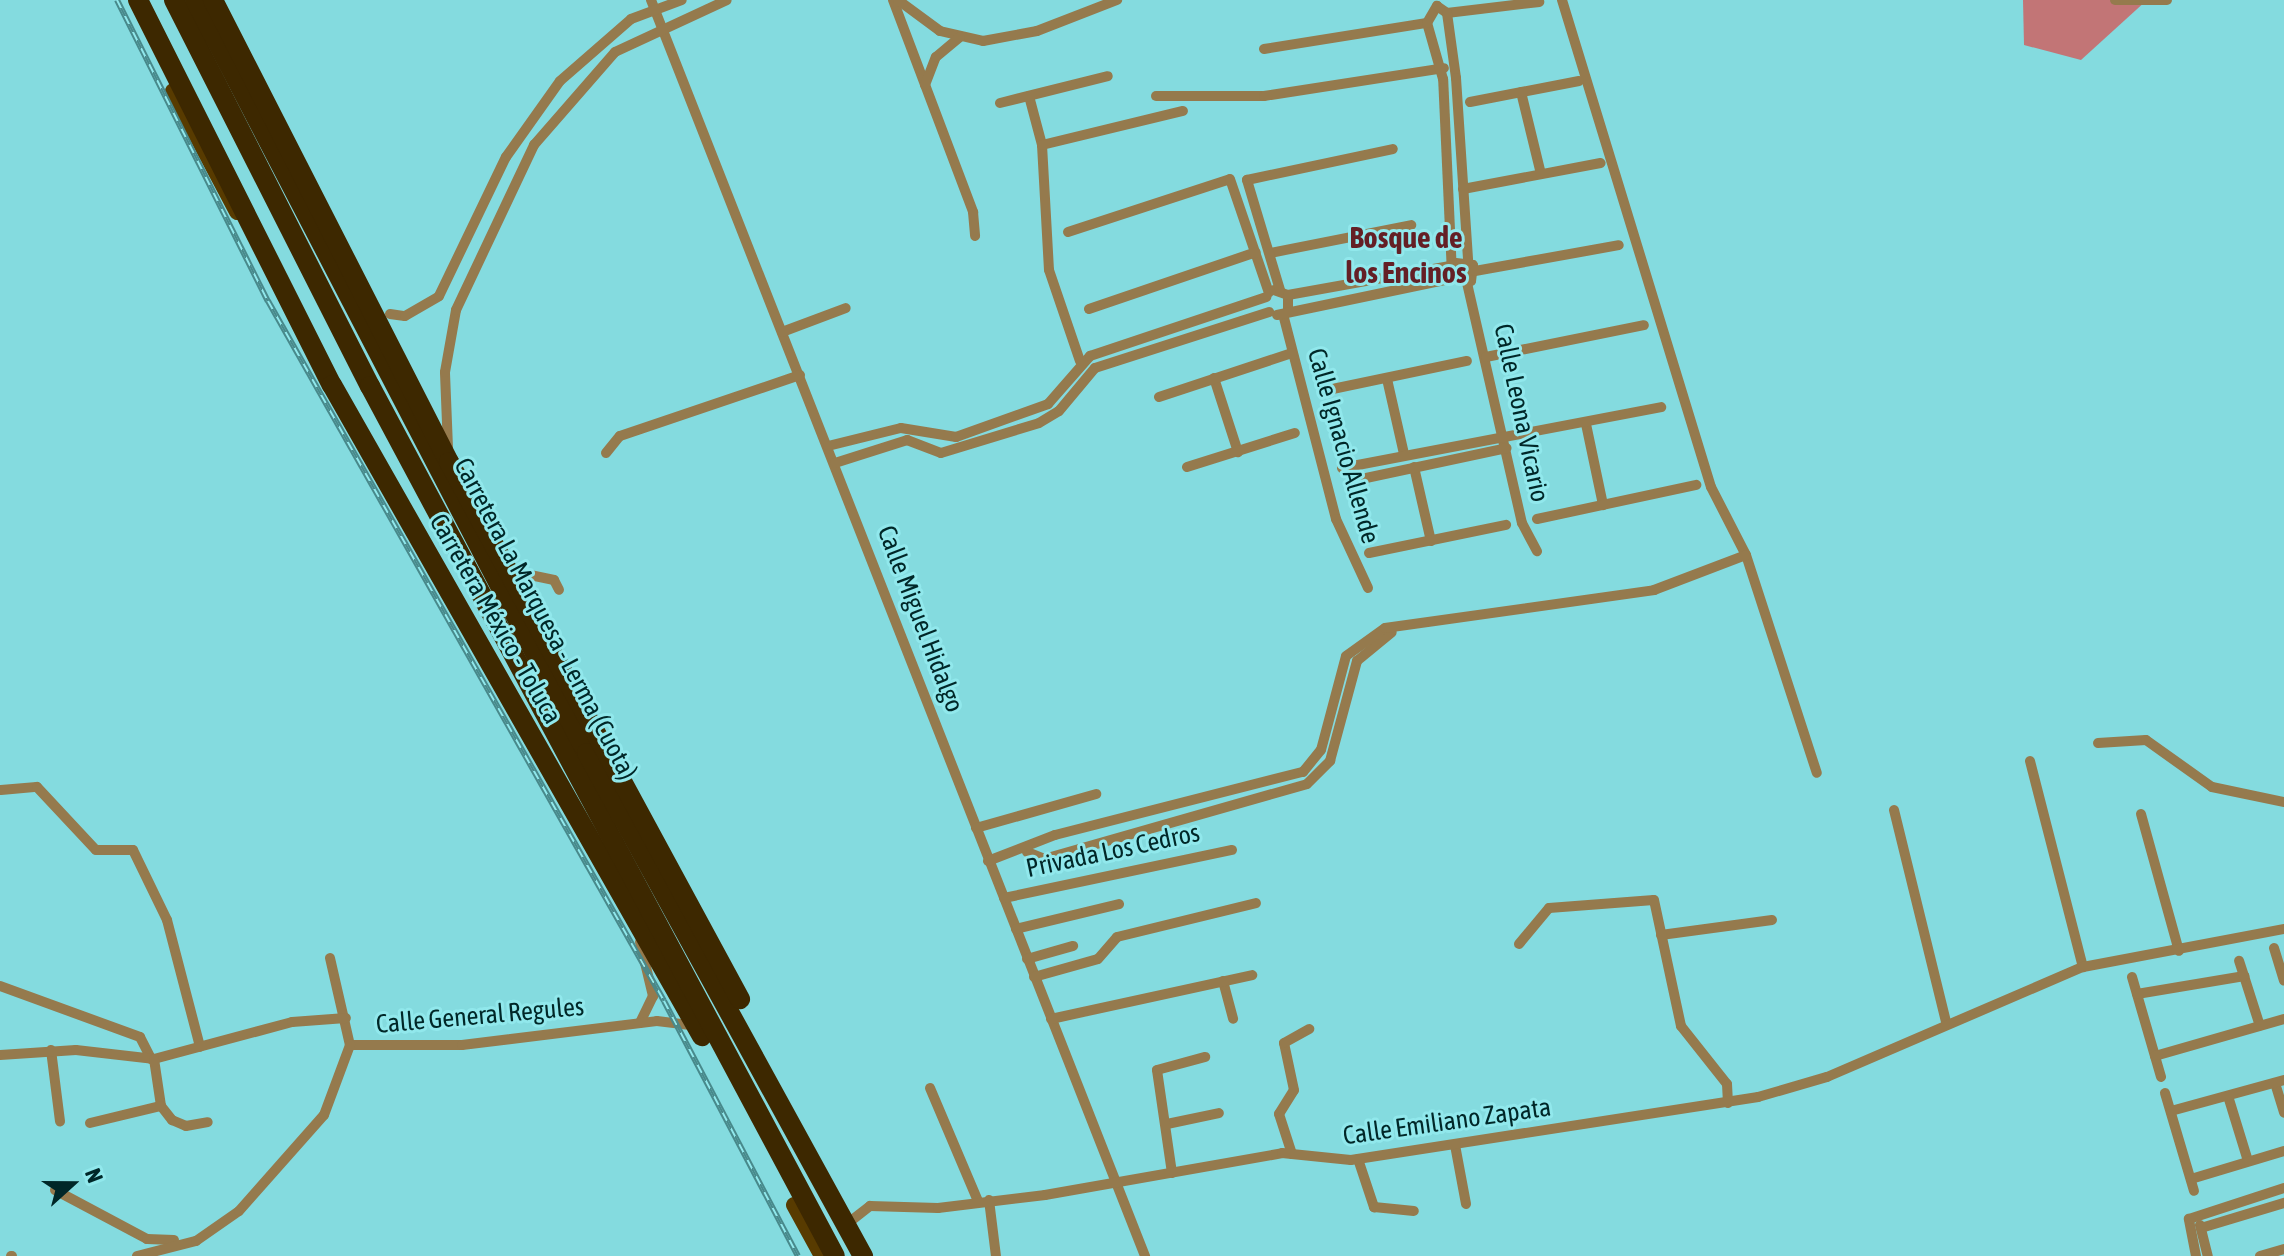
<!DOCTYPE html>
<html>
<head>
<meta charset="utf-8">
<style>
  body { margin:0 }
  #map { position:relative; width:2284px; height:1256px; overflow:hidden; background:#84dbdf; font-family:"Asap Condensed",sans-serif }
  div>[style] { position:absolute }
  [style*='--x'] { left:calc(var(--x)*1px); top:calc(var(--y)*1px); width:calc(var(--w)*1px); rotate:calc(var(--a)*1deg) }
  .forest>* { inset:0; background:#c27576 }
  .minor>* { height:10px; margin:-5px; padding:0 5px; transform-origin:5px; border-radius:5px; background:#957a4d }
  .primary>* { height:16px; margin:-8px; padding:0 8px; transform-origin:8px; border-radius:8px; background:#583b00 }
  .motorway>* { height:20px; margin:-10px; padding:0 10px; transform-origin:10px; border-radius:10px; background:#3d2800 }
  .rail>* { height:6px; margin-top:-3px; transform-origin:0; background:repeating-linear-gradient(90deg,#91e8ec 0 9px,#48898b 0 18px); box-sizing:border-box; border-block:2px solid #48898b }
  span { translate:-50% -50%; white-space:nowrap; text-align:center; line-height:1.15; -webkit-text-stroke:6px #91e8ec; paint-order:stroke }
  .street-label { font-size:26px; color:#002728 }
  .quarter-label { font-size:30px; color:#641f25; font-weight:700 }
  .north { position:absolute; left:32px; top:1144px; width:80px; height:80px; -webkit-text-stroke:6px #91e8ec; paint-order:stroke; rotate:69deg; font-size:22px; font-weight:700; line-height:32px; text-align:center; color:#002728 }
  .north::after { content:''; display:block; margin:auto; width:28px; height:36px; background:#002728; clip-path:polygon(50% 0,100% 100%,50% 72%,0 100%) }
</style>
</head>
<body>
<div id="map">
  <div class="forest">
    <i style="clip-path:polygon(2023px 0,2147px 0,2081px 60px,2024px 45px)"></i>
  </div>
  <div class="minor">
    <i style="--x:651;--y:0;--w:1350;--a:68.53"></i>
    <i style="--x:893;--y:0;--w:227;--a:69.3"></i>
    <i style="--x:973;--y:212;--w:24;--a:85"></i>
    <i style="--x:898;--y:0;--w:52;--a:36.4"></i>
    <i style="--x:940;--y:31;--w:44;--a:13.1"></i>
    <i style="--x:983;--y:41;--w:55;--a:-10.5"></i>
    <i style="--x:1037;--y:31;--w:86;--a:-21.2"></i>
    <i style="--x:1562;--y:0;--w:509;--a:72.99"></i>
    <i style="--x:1711;--y:487;--w:76;--a:62.8"></i>
    <i style="--x:1746;--y:555;--w:229;--a:72"></i>
    <i style="--x:2115;--y:0;--w:52;--a:0"></i>
    <i style="--x:1447;--y:13;--w:93;--a:-6.8"></i>
    <i style="--x:1264;--y:49;--w:165;--a:-9.1"></i>
    <i style="--x:925;--y:85;--w:30;--a:-69"></i>
    <i style="--x:936;--y:57;--w:31;--a:-40"></i>
    <i style="--x:1521;--y:92;--w:84;--a:76.3"></i>
    <i style="--x:1029;--y:96;--w:51;--a:75.1"></i>
    <i style="--x:1042;--y:145;--w:125;--a:86.8"></i>
    <i style="--x:1049;--y:270;--w:96;--a:71.2"></i>
    <i style="--x:1156;--y:96;--w:108;--a:0"></i>
    <i style="--x:1264;--y:96;--w:182;--a:-8.8"></i>
    <i style="--x:1470;--y:102;--w:111;--a:-10.9"></i>
    <i style="--x:1000;--y:103;--w:111;--a:-14"></i>
    <i style="--x:1042;--y:145;--w:145;--a:-13.6"></i>
    <i style="--x:1463;--y:189;--w:140;--a:-10.7"></i>
    <i style="--x:1068;--y:232;--w:170;--a:-18.1"></i>
    <i style="--x:1230;--y:179;--w:120;--a:71.1"></i>
    <i style="--x:1270;--y:253;--w:144;--a:-11.2"></i>
    <i style="--x:1456;--y:263;--w:17;--a:7"></i>
    <i style="--x:1473;--y:265;--w:16;--a:97"></i>
    <i style="--x:1471;--y:281;--w:20;--a:-160"></i>
    <i style="--x:1452;--y:274;--w:195;--a:-92.6"></i>
    <i style="--x:1443;--y:79;--w:58;--a:-105.9"></i>
    <i style="--x:1427;--y:23;--w:20;--a:-60"></i>
    <i style="--x:1437;--y:6;--w:12;--a:35"></i>
    <i style="--x:1447;--y:13;--w:66;--a:82.1"></i>
    <i style="--x:1456;--y:78;--w:183;--a:86.2"></i>
    <i style="--x:1475;--y:271;--w:146;--a:-10.2"></i>
    <i style="--x:1467;--y:283;--w:246;--a:77.1"></i>
    <i style="--x:1522;--y:523;--w:32;--a:62"></i>
    <i style="--x:1274;--y:290;--w:15;--a:20"></i>
    <i style="--x:1288;--y:295;--w:14;--a:90"></i>
    <i style="--x:1280;--y:290;--w:115;--a:-106.7"></i>
    <i style="--x:1247;--y:180;--w:149;--a:-12"></i>
    <i style="--x:1288;--y:295;--w:169;--a:-10.2"></i>
    <i style="--x:1089;--y:309;--w:176;--a:-18.8"></i>
    <i style="--x:390;--y:314;--w:15;--a:8"></i>
    <i style="--x:405;--y:316;--w:39;--a:-30"></i>
    <i style="--x:439;--y:296;--w:154;--a:-64.3"></i>
    <i style="--x:506;--y:157;--w:93;--a:-54.6"></i>
    <i style="--x:560;--y:81;--w:94;--a:-41.1"></i>
    <i style="--x:631;--y:19;--w:54;--a:-20.4"></i>
    <i style="--x:1283;--y:314;--w:212;--a:75.5"></i>
    <i style="--x:1336;--y:519;--w:76;--a:65.1"></i>
    <i style="--x:1277;--y:315;--w:181;--a:-11.8"></i>
    <i style="--x:782;--y:332;--w:68;--a:-20.6"></i>
    <i style="--x:1486;--y:357;--w:161;--a:-11.4"></i>
    <i style="--x:1214;--y:378;--w:78;--a:72"></i>
    <i style="--x:1387;--y:379;--w:77;--a:77.2"></i>
    <i style="--x:1323;--y:391;--w:147;--a:-11.8"></i>
    <i style="--x:1159;--y:397;--w:140;--a:-18.3"></i>
    <i style="--x:1586;--y:424;--w:83;--a:78.1"></i>
    <i style="--x:828;--y:446;--w:75;--a:-13.9"></i>
    <i style="--x:901;--y:428;--w:56;--a:9.3"></i>
    <i style="--x:956;--y:437;--w:98;--a:-19.7"></i>
    <i style="--x:1048;--y:404;--w:64;--a:-48.8"></i>
    <i style="--x:1090;--y:356;--w:186;--a:-18.5"></i>
    <i style="--x:448;--y:448;--w:76;--a:-92.3"></i>
    <i style="--x:445;--y:372;--w:63;--a:-79.9"></i>
    <i style="--x:456;--y:310;--w:183;--a:-64.7"></i>
    <i style="--x:534;--y:145;--w:123;--a:-48.9"></i>
    <i style="--x:615;--y:52;--w:123;--a:-24.9"></i>
    <i style="--x:606;--y:453;--w:22;--a:-51"></i>
    <i style="--x:620;--y:436;--w:190;--a:-18.7"></i>
    <i style="--x:835;--y:463;--w:76;--a:-17.7"></i>
    <i style="--x:907;--y:440;--w:36;--a:21"></i>
    <i style="--x:941;--y:453;--w:102;--a:-17"></i>
    <i style="--x:1039;--y:423;--w:23;--a:-31"></i>
    <i style="--x:1059;--y:411;--w:56;--a:-50.1"></i>
    <i style="--x:1095;--y:368;--w:183;--a:-17.8"></i>
    <i style="--x:1187;--y:467;--w:113;--a:-17.5"></i>
    <i style="--x:1414;--y:467;--w:76;--a:77.1"></i>
    <i style="--x:1342;--y:468;--w:325;--a:-10.8"></i>
    <i style="--x:1352;--y:481;--w:158;--a:-12"></i>
    <i style="--x:1537;--y:519;--w:163;--a:-12.1"></i>
    <i style="--x:1369;--y:553;--w:140;--a:-11.6"></i>
    <i style="--x:511;--y:571;--w:44;--a:11.8"></i>
    <i style="--x:554;--y:580;--w:11;--a:63"></i>
    <i style="--x:2098;--y:743;--w:48;--a:-3.6"></i>
    <i style="--x:2146;--y:740;--w:81;--a:35.5"></i>
    <i style="--x:2212;--y:787;--w:74;--a:11.8"></i>
    <i style="--x:2030;--y:761;--w:213;--a:75.6"></i>
    <i style="--x:1;--y:790;--w:36;--a:-5"></i>
    <i style="--x:37;--y:787;--w:86;--a:46.9"></i>
    <i style="--x:96;--y:850;--w:37;--a:0"></i>
    <i style="--x:133;--y:850;--w:78;--a:64.1"></i>
    <i style="--x:167;--y:920;--w:131;--a:75.4"></i>
    <i style="--x:1894;--y:810;--w:218;--a:76.2"></i>
    <i style="--x:2141;--y:814;--w:142;--a:74.5"></i>
    <i style="--x:976;--y:828;--w:125;--a:-15.8"></i>
    <i style="--x:1027;--y:852;--w:18;--a:22"></i>
    <i style="--x:1044;--y:859;--w:273;--a:-15.9"></i>
    <i style="--x:1307;--y:784;--w:33;--a:-45"></i>
    <i style="--x:1330;--y:761;--w:104;--a:-74.9"></i>
    <i style="--x:1357;--y:661;--w:45;--a:-39.6"></i>
    <i style="--x:988;--y:861;--w:72;--a:-21.2"></i>
    <i style="--x:1055;--y:835;--w:256;--a:-14.3"></i>
    <i style="--x:1303;--y:772;--w:28;--a:-51"></i>
    <i style="--x:1321;--y:750;--w:97;--a:-75.1"></i>
    <i style="--x:1346;--y:656;--w:48;--a:-35.7"></i>
    <i style="--x:1385;--y:628;--w:272;--a:-8"></i>
    <i style="--x:1654;--y:590;--w:98;--a:-20.8"></i>
    <i style="--x:1004;--y:898;--w:233;--a:-11.9"></i>
    <i style="--x:1016;--y:929;--w:106;--a:-13.6"></i>
    <i style="--x:1661;--y:935;--w:112;--a:-7.7"></i>
    <i style="--x:640;--y:942;--w:56;--a:76.5"></i>
    <i style="--x:653;--y:996;--w:30;--a:116"></i>
    <i style="--x:1519;--y:944;--w:47;--a:-50.2"></i>
    <i style="--x:1549;--y:908;--w:105;--a:-4.4"></i>
    <i style="--x:1654;--y:900;--w:129;--a:77.9"></i>
    <i style="--x:1681;--y:1026;--w:74;--a:51.6"></i>
    <i style="--x:1727;--y:1084;--w:19;--a:87"></i>
    <i style="--x:2274;--y:948;--w:34;--a:73"></i>
    <i style="--x:330;--y:958;--w:89;--a:77.1"></i>
    <i style="--x:350;--y:1045;--w:112;--a:0"></i>
    <i style="--x:462;--y:1045;--w:196;--a:-7"></i>
    <i style="--x:657;--y:1021;--w:38;--a:7"></i>
    <i style="--x:1027;--y:959;--w:48;--a:-15.8"></i>
    <i style="--x:2244;--y:976;--w:52;--a:72.3"></i>
    <i style="--x:1034;--y:977;--w:66;--a:-15.7"></i>
    <i style="--x:1098;--y:959;--w:29;--a:-49"></i>
    <i style="--x:1117;--y:937;--w:143;--a:-13.7"></i>
    <i style="--x:2132;--y:977;--w:104;--a:73.8"></i>
    <i style="--x:1223;--y:981;--w:39;--a:75"></i>
    <i style="--x:0;--y:986;--w:149;--a:20"></i>
    <i style="--x:140;--y:1037;--w:25;--a:63"></i>
    <i style="--x:2137;--y:994;--w:109;--a:-9.5"></i>
    <i style="--x:2244;--y:976;--w:16;--a:-108"></i>
    <i style="--x:1051;--y:1019;--w:206;--a:-12.3"></i>
    <i style="--x:51;--y:1050;--w:72;--a:82.8"></i>
    <i style="--x:0;--y:1055;--w:76;--a:-3.8"></i>
    <i style="--x:76;--y:1050;--w:79;--a:6.6"></i>
    <i style="--x:154;--y:1059;--w:143;--a:-15"></i>
    <i style="--x:292;--y:1022;--w:54;--a:-4.2"></i>
    <i style="--x:2155;--y:1056;--w:134;--a:-16"></i>
    <i style="--x:154;--y:1059;--w:48;--a:81.5"></i>
    <i style="--x:161;--y:1106;--w:18;--a:52"></i>
    <i style="--x:172;--y:1120;--w:15;--a:23"></i>
    <i style="--x:186;--y:1126;--w:22;--a:-10"></i>
    <i style="--x:2275;--y:1083;--w:31;--a:73"></i>
    <i style="--x:930;--y:1088;--w:123;--a:67"></i>
    <i style="--x:2165;--y:1093;--w:102;--a:73.5"></i>
    <i style="--x:2228;--y:1096;--w:68;--a:72.9"></i>
    <i style="--x:2171;--y:1111;--w:117;--a:-15.3"></i>
    <i style="--x:90;--y:1123;--w:73;--a:-13.5"></i>
    <i style="--x:1167;--y:1124;--w:53;--a:-11.9"></i>
    <i style="--x:1455;--y:1145;--w:60;--a:79.4"></i>
    <i style="--x:1292;--y:1154;--w:42;--a:-108"></i>
    <i style="--x:1279;--y:1114;--w:28;--a:-58"></i>
    <i style="--x:1294;--y:1090;--w:48;--a:-102"></i>
    <i style="--x:1284;--y:1043;--w:29;--a:-29"></i>
    <i style="--x:1358;--y:1159;--w:51;--a:71.6"></i>
    <i style="--x:1374;--y:1207;--w:40;--a:5.7"></i>
    <i style="--x:1172;--y:1173;--w:104;--a:-98.3"></i>
    <i style="--x:1157;--y:1070;--w:50;--a:-15.2"></i>
    <i style="--x:2191;--y:1179;--w:97;--a:-16.8"></i>
    <i style="--x:55;--y:1190;--w:104;--a:28"></i>
    <i style="--x:147;--y:1239;--w:27;--a:2"></i>
    <i style="--x:989;--y:1200;--w:56;--a:82.9"></i>
    <i style="--x:852;--y:1220;--w:23;--a:-38"></i>
    <i style="--x:870;--y:1206;--w:68;--a:1.7"></i>
    <i style="--x:938;--y:1208;--w:108;--a:-6.9"></i>
    <i style="--x:1045;--y:1195;--w:241;--a:-10"></i>
    <i style="--x:1282;--y:1153;--w:69;--a:5.8"></i>
    <i style="--x:1351;--y:1160;--w:412;--a:-8.8"></i>
    <i style="--x:1758;--y:1097;--w:72;--a:-16.2"></i>
    <i style="--x:1827;--y:1077;--w:279;--a:-23.3"></i>
    <i style="--x:2083;--y:967;--w:205;--a:-10.7"></i>
    <i style="--x:2200;--y:1225;--w:32;--a:76"></i>
    <i style="--x:2201;--y:1228;--w:87;--a:-16.8"></i>
    <i style="--x:11;--y:1256;--w:1;--a:0"></i>
    <i style="--x:137;--y:1256;--w:61;--a:-14.3"></i>
    <i style="--x:196;--y:1241;--w:52;--a:-34.9"></i>
    <i style="--x:239;--y:1211;--w:128;--a:-48.5"></i>
    <i style="--x:324;--y:1115;--w:75;--a:-69.6"></i>
    <i style="--x:2196;--y:1256;--w:38;--a:-101"></i>
    <i style="--x:2189;--y:1219;--w:100;--a:-18.1"></i>
    <i style="--x:2260;--y:1256;--w:25;--a:-16"></i>
  </div>
  <div class="primary">
    <i style="--x:173;--y:91;--w:137;--a:62.1"></i>
    <i style="--x:794;--y:1205;--w:58;--a:61.2"></i>
  </div>
  <div class="motorway">
    <i style="--x:138;--y:0;--w:431;--a:63.3"></i>
    <i style="--x:332;--y:385;--w:749;--a:60.39"></i>
    <i style="--x:174;--y:0;--w:433;--a:63.1"></i>
    <i style="--x:370;--y:386;--w:986;--a:61.88"></i>
    <i style="--x:195;--y:0;--w:849;--a:62.5"></i>
    <i style="--x:587;--y:753;--w:574;--a:61.25"></i>
    <i style="--x:213;--y:0;--w:519;--a:62.94"></i>
    <i style="--x:449;--y:462;--w:611;--a:61.55"></i>
  </div>
  <div class="rail">
    <i style="--x:117;--y:0;--w:337;--a:63.4"></i>
    <i style="--x:268;--y:301;--w:804;--a:60.5"></i>
    <i style="--x:664;--y:1001;--w:288;--a:62.3"></i>
  </div>
  <div class="street-label">
    <span style="left:1521px;top:413px;rotate:78deg">Calle Leona Vicario</span>
    <span style="left:1343px;top:446px;rotate:74deg">Calle Ignacio Allende</span>
    <span style="left:495px;top:619px;rotate:60deg">Carretera México - Toluca</span>
    <span style="left:545px;top:619px;rotate:62deg">Carretera La Marquesa - Lerma (Cuota)</span>
    <span style="left:920px;top:619px;rotate:69deg">Calle Miguel Hidalgo</span>
    <span style="left:1113px;top:851px;rotate:-12deg">Privada Los Cedros</span>
    <span style="left:480px;top:1016px;rotate:-5deg">Calle General Regules</span>
    <span style="left:1447px;top:1122px;rotate:-8deg">Calle Emiliano Zapata</span>
  </div>
  <div class="quarter-label">
    <span style="left:1406px;top:254px">Bosque de<br>los Encinos</span>
  </div>
  <div class="north">N</div>
</div>
</body>
</html>
